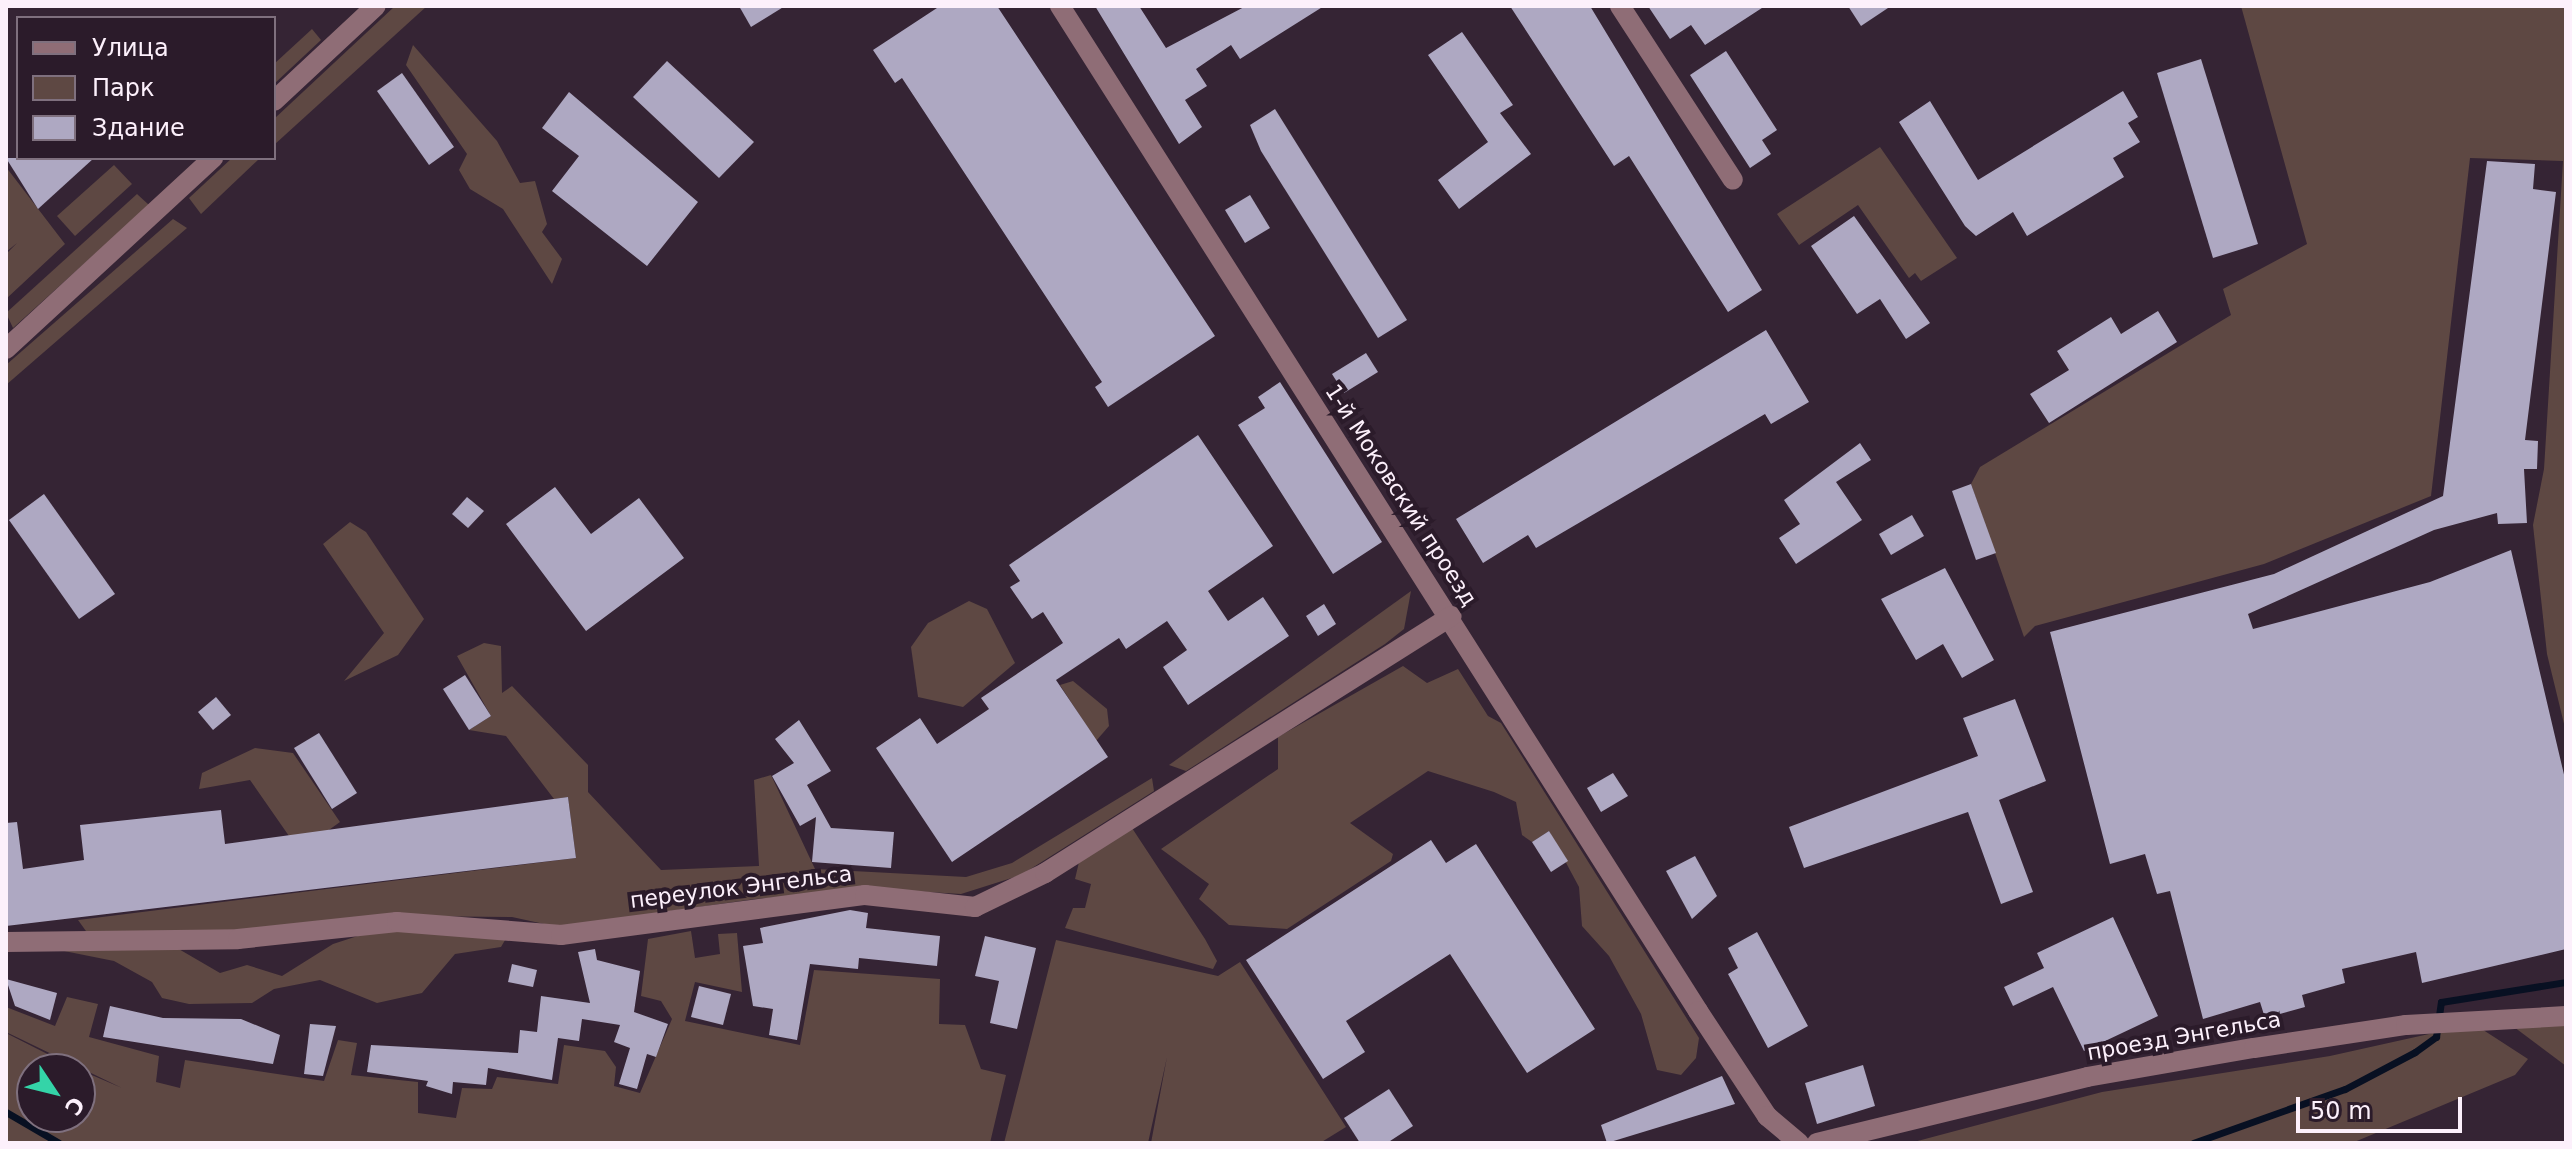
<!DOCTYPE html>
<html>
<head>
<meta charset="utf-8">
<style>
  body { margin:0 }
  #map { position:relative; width:2572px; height:1149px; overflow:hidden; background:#352434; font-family:"DejaVu Sans",sans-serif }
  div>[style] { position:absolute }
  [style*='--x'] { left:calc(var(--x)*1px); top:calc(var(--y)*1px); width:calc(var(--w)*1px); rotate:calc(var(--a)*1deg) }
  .green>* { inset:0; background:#5e4843 }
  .stream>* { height:7px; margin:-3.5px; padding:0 3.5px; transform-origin:3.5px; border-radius:3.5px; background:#081022 }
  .building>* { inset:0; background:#aea8c2 }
  .minor>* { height:20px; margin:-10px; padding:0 10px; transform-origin:10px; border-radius:10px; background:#8f6d76 }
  span { translate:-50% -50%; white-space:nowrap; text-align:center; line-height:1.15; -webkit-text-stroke:8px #2b1b2a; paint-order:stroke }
  .street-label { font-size:22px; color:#fcf0fb }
  .frame { position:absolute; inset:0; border:8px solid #fcf0fb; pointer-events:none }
  .legend { position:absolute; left:16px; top:16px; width:260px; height:144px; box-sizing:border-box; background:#2b1b2a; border:2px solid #7f707e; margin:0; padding:10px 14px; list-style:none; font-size:24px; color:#fcf0fb }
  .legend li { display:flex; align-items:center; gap:16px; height:40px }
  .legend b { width:40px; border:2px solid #7f707e }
  .north { position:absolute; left:16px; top:1053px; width:80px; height:80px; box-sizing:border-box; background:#2b1b2a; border:2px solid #7f707e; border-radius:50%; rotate:125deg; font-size:22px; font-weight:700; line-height:32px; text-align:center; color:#fcf0fb }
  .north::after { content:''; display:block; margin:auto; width:28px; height:36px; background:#34d4a8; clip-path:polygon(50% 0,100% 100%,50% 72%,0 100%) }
  .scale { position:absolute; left:2296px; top:1097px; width:166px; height:36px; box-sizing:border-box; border:4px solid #fcf0fb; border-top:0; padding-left:10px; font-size:24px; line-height:28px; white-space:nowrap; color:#fcf0fb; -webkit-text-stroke:6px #2b1b2a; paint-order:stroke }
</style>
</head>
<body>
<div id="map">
  <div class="green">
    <i style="clip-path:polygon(395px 6px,427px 6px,274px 145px,274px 119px)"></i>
    <i style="clip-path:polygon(2241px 6px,2566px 6px,2566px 732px,2547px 654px,2533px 525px,2544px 469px,2563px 161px,2470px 158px,2431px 496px,2264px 564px,2035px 626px,2024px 637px,1971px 484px,1980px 467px,2231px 315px,2223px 289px,2307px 244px)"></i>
    <i style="clip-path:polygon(312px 29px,321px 40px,274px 84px,274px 64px)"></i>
    <i style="clip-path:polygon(413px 45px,497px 141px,520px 183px,535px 181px,547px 224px,542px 232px,562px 259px,552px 284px,503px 209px,470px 189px,459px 170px,467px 154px,406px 65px)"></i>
    <i style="clip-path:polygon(1880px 147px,1957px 258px,1921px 281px,1915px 273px,1909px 278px,1858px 205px,1799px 245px,1777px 214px)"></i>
    <i style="clip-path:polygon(232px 158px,260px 158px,201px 214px,189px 198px)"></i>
    <i style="clip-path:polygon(114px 165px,132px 184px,75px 236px,57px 216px)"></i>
    <i style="clip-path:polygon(6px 167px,65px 244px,6px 299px,6px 254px,17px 243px,6px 252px)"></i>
    <i style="clip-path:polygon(137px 194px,149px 205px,13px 328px,6px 313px)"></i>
    <i style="clip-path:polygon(173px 219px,187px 228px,6px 385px,6px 365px)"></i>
    <i style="clip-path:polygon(350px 522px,366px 532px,424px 619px,398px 655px,344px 681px,384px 633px,323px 544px)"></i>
    <i style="clip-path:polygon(1411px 591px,1404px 629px,1385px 644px,1186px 771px,1169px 765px)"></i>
    <i style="clip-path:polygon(969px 601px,987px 609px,1015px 663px,963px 707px,918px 697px,911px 647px,928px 623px)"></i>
    <i style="clip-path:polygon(484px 643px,501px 646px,502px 693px,512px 686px,588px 765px,588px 792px,661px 870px,759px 866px,754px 780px,771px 775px,815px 869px,966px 877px,1012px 863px,1152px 778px,1154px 791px,1021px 875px,961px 894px,879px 889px,755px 899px,558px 927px,512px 917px,400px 916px,252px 932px,91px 938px,78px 920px,576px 858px,568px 797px,554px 799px,506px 736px,469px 730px,491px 716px,457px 656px)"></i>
    <i style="clip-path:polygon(1403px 666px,1427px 683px,1458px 669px,1488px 716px,1501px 723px,1699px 1038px,1696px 1058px,1681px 1075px,1657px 1070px,1641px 1014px,1609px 956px,1582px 926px,1579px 887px,1549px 831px,1532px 842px,1522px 835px,1516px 802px,1494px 792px,1428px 771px,1350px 823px,1393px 854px,1391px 861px,1287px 929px,1229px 925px,1199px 899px,1209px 884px,1161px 849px,1278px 769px,1278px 737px)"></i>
    <i style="clip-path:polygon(1073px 681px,1107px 709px,1109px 726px,1096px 741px,1060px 685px)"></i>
    <i style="clip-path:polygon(255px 748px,293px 753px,340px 822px,326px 832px,289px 836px,250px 780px,199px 789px,202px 773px)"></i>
    <i style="clip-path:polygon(1132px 828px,1205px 939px,1217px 961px,1213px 969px,1065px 928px,1073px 908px,1085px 908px,1091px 884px,1075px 879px,1079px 862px)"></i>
    <i style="clip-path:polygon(373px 931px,508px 935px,501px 947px,455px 954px,422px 993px,377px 1003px,320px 980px,274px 989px,252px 1003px,189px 1004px,162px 998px,152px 982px,114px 961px,64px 951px,177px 948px,220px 973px,247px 965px,282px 976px,333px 944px)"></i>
    <i style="clip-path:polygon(691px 931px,695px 958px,720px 954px,718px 934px,737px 933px,742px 992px,695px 982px,685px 1021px,800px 1045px,814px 970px,940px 979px,939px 1024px,965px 1025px,981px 1069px,1006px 1075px,990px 1143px,6px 1143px,6px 1033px,77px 1069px,32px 1069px,32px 1117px,80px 1117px,80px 1070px,122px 1088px,6px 1032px,6px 1007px,55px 1026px,67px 997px,98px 1004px,89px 1037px,159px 1056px,156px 1082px,180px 1088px,185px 1060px,324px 1081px,338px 1040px,357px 1043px,351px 1075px,418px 1082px,418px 1113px,456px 1118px,462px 1088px,492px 1089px,497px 1077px,558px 1084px,564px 1045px,605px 1051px,616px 1067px,614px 1086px,640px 1093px,672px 1019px,661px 1001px,641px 996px,648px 939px)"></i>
    <i style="clip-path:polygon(1056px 940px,1218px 976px,1240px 962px,1346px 1127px,1320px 1143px,1151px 1143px,1167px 1057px,1148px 1143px,1004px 1143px)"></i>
    <i style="clip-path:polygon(2566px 1020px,2566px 1066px,2514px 1027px)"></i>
    <i style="clip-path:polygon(2474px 1024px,2528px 1059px,2515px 1075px,2352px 1143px,1910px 1143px,2102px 1092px,2330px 1056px)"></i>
  </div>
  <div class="stream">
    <i style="--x:6;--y:1112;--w:61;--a:30.3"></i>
    <i style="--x:2193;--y:1143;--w:161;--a:-19.6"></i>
    <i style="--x:2345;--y:1089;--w:79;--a:-27.9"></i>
    <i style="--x:2415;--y:1052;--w:26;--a:-36"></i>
    <i style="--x:2436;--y:1037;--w:35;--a:-82"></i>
    <i style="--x:2441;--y:1002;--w:127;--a:-9.1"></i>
  </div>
  <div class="building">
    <i style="clip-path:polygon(739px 6px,785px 6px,751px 27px)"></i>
    <i style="clip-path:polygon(940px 6px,997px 6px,1215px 336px,1108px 407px,1095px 387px,1102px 382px,902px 78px,895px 83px,873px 50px)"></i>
    <i style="clip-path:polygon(1095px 6px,1139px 6px,1166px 48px,1246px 6px,1324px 6px,1240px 59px,1231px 45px,1196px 69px,1207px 86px,1185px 100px,1202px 127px,1179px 144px)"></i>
    <i style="clip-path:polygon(1510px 6px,1590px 6px,1762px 290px,1728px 312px,1629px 156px,1614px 166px)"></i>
    <i style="clip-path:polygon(1648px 6px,1765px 6px,1705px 45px,1691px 25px,1670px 39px)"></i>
    <i style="clip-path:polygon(1848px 6px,1891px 6px,1861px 26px)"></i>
    <i style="clip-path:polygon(1462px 32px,1513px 105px,1500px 113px,1531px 154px,1459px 209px,1438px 180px,1488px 142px,1428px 55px)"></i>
    <i style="clip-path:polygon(1726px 51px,1777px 130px,1762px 140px,1771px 154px,1750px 168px,1690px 75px)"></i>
    <i style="clip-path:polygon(2201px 59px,2258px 244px,2213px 258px,2157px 73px)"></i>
    <i style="clip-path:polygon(667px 61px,754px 142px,719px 178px,633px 97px)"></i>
    <i style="clip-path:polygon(402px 73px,454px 147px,429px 165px,377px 91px)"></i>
    <i style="clip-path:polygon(2123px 91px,2138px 117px,2128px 123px,2140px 142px,2113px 158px,2124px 177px,2027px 236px,2013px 212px,1976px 236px,1965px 226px,1899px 122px,1930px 101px,1978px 180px)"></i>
    <i style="clip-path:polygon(569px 92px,698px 202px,647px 266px,552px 191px,579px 156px,542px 128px)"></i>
    <i style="clip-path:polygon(1275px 109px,1407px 320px,1378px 338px,1261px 151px,1250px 125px)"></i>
    <i style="clip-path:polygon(6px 158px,94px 158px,38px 209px)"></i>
    <i style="clip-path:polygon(2487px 161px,2535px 164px,2533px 189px,2556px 192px,2525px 440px,2538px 441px,2537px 469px,2524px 469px,2527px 523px,2498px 524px,2497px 513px,2434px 530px,2248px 614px,2253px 629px,2430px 582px,2511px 550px,2566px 783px,2566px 949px,2422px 983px,2416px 952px,2342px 969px,2345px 983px,2302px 995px,2305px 1007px,2265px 1018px,2260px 1002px,2203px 1019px,2170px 891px,2157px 894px,2145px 854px,2110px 864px,2050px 632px,2274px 574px,2443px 496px)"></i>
    <i style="clip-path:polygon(1250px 195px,1270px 228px,1245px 243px,1225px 210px)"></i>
    <i style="clip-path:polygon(1854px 216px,1930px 323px,1906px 339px,1880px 299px,1857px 314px,1811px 246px)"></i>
    <i style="clip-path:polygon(2158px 311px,2177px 342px,2049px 423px,2030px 394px,2069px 370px,2057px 351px,2111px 317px,2121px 334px)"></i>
    <i style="clip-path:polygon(1766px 330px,1809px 402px,1771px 424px,1765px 414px,1536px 548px,1528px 535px,1483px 563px,1456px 519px)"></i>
    <i style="clip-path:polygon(1366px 353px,1378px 372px,1344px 393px,1332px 374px)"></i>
    <i style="clip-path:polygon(1280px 382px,1382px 542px,1333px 574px,1238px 425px,1265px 408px,1258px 397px)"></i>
    <i style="clip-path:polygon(1198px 435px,1273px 546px,1208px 591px,1228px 621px,1263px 597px,1289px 636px,1188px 705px,1163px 667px,1187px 650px,1167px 621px,1126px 649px,1119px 638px,1056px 680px,1108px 757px,952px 862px,876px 748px,920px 718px,937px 744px,989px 709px,981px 698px,1063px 643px,1043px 612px,1032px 619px,1010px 587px,1020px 581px,1009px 565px)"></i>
    <i style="clip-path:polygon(1860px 443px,1871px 460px,1836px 482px,1862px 520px,1796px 564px,1779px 538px,1800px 524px,1784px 500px)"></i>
    <i style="clip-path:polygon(1971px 484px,1996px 553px,1976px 560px,1952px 491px)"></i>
    <i style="clip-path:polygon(555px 487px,591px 534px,639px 498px,684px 558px,586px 631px,506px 524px)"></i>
    <i style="clip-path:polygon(44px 494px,115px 594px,79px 619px,9px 520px)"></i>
    <i style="clip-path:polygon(467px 497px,484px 511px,468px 528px,452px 514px)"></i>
    <i style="clip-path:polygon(1912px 515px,1924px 536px,1891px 555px,1879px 534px)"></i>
    <i style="clip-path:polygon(1945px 568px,1994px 660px,1962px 678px,1943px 644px,1916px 660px,1881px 599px)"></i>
    <i style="clip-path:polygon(1324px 604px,1336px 624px,1318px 636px,1306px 616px)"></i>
    <i style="clip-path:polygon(465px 675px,491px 716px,469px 730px,443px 689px)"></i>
    <i style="clip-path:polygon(216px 697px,231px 715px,213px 730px,198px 712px)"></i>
    <i style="clip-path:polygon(2015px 699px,2046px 781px,1999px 800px,2033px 892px,2001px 904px,1968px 812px,1804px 868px,1789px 827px,1978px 756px,1963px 718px)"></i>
    <i style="clip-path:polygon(799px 720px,831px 771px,807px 785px,831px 828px,894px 832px,891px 868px,812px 862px,816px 817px,800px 826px,772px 776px,794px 763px,775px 739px)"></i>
    <i style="clip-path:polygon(319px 733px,357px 793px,332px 809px,294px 748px)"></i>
    <i style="clip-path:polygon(1613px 773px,1628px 796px,1601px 812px,1587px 788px)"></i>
    <i style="clip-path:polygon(568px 797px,576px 858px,6px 926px,6px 823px,17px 822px,23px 869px,84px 860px,80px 825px,221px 810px,225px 844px)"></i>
    <i style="clip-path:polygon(1549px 831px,1568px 861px,1551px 872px,1532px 842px)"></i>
    <i style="clip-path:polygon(1431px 840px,1446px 863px,1476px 844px,1595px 1029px,1527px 1073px,1450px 954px,1346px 1021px,1365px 1052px,1323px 1079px,1246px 960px)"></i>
    <i style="clip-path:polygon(1695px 856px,1717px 896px,1692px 919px,1666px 871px)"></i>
    <i style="clip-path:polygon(850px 910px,868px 913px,866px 928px,940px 936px,937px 966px,859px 958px,858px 969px,810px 964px,797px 1040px,769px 1035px,773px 1009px,753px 1006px,743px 946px,763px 943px,760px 928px)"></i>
    <i style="clip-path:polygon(2113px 917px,2158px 1016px,2084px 1051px,2053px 987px,2013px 1006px,2004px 987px,2044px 968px,2037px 953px)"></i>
    <i style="clip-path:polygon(1757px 932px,1808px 1026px,1768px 1048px,1728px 974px,1738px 968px,1728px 948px)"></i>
    <i style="clip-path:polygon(985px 936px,1036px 948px,1017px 1029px,990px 1023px,999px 981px,975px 976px)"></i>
    <i style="clip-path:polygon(595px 949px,597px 960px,640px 971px,634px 1012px,668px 1024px,656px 1057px,647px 1054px,637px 1089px,619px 1084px,630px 1048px,614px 1042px,620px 1025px,582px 1019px,579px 1041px,558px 1038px,552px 1080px,488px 1068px,486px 1085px,453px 1082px,452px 1094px,426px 1086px,428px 1081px,367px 1072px,371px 1045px,518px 1053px,520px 1030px,537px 1032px,541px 996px,590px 1003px,578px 952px)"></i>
    <i style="clip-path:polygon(512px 964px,537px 970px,533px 987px,508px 982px)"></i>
    <i style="clip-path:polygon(6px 979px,57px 993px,50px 1020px,15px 1006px)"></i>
    <i style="clip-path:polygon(699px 986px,731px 994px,723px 1025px,691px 1017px)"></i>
    <i style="clip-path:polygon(110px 1006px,163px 1018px,241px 1019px,280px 1035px,273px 1064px,103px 1037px)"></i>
    <i style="clip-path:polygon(310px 1024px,336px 1026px,323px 1076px,304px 1074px)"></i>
    <i style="clip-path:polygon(1863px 1065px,1875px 1106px,1817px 1124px,1805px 1083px)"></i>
    <i style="clip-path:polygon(1722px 1076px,1735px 1104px,1607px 1143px,1601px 1125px)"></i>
    <i style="clip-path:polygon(1389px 1089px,1413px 1126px,1387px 1143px,1360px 1143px,1344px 1118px)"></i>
  </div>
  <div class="minor">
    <i style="--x:1060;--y:6;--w:1190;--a:57.59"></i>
    <i style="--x:1698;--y:1011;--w:126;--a:56.7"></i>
    <i style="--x:1767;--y:1116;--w:42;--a:40.2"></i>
    <i style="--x:1620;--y:6;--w:207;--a:57"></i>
    <i style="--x:274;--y:101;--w:139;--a:-43"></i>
    <i style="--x:6;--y:349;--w:282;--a:-42.7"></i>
    <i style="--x:6;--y:942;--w:232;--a:-0.7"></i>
    <i style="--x:238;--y:939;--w:160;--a:-6.1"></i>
    <i style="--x:397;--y:922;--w:165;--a:4.5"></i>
    <i style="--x:561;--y:935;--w:307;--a:-7.5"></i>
    <i style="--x:865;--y:895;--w:111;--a:6.2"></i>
    <i style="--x:975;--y:907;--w:78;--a:-25.9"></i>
    <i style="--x:1045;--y:873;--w:481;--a:-32.3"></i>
    <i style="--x:1817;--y:1143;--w:278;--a:-13.7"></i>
    <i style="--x:2087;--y:1077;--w:169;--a:-9.9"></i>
    <i style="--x:2254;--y:1048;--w:154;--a:-8.6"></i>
    <i style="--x:2406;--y:1025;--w:160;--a:-3.2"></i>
  </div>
  <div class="street-label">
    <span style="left:1401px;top:495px;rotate:57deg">1-й Моковский проезд</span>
    <span style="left:741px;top:887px;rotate:-7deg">переулок Энгельса</span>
    <span style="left:2184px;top:1036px;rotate:-10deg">проезд Энгельса</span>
  </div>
  <div class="frame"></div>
  <ul class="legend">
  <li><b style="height:10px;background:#8f6d76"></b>Улица</li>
  <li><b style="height:22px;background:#5e4843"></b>Парк</li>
  <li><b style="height:22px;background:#aea8c2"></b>Здание</li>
  </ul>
  <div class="north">С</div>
  <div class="scale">50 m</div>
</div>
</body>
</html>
